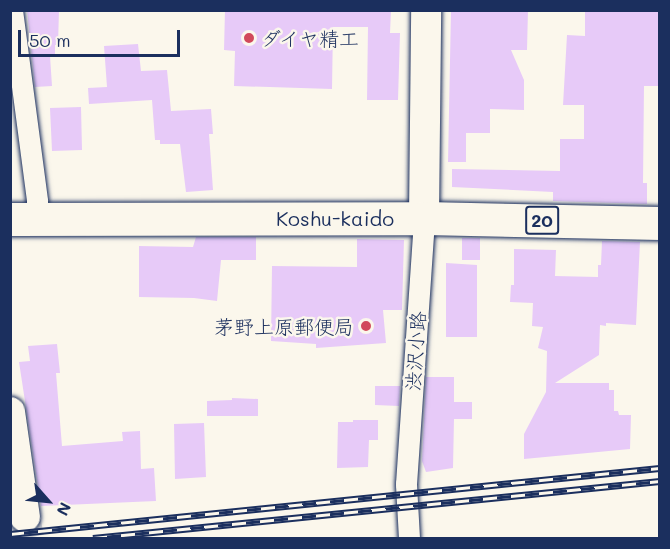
<!DOCTYPE html>
<html>
<head>
<meta charset="utf-8">
<style>
  body { margin:0 }
  #map { position:relative; width:670px; height:549px; overflow:hidden; background:#fbf7ec; font-family:Mali,"Klee One",sans-serif }
  div>[style] { position:absolute }
  [style*='--x'] { left:calc(var(--x)*1px); top:calc(var(--y)*1px); width:calc(var(--w)*1px); rotate:calc(var(--a)*1deg) }
  .building>* { inset:0; background:#e7caf8 }
  .secondary-tunnel>* { height:30px; margin-top:-15px; transform-origin:0; background:repeating-linear-gradient(90deg,#cecfd0 0 30px,transparent 0 45px) }
  .roads { filter:drop-shadow(0 0 2px #1b2f5e) drop-shadow(0 0 2px #1b2f5e) }
  .street>* { height:21px; margin:-10.5px; padding:0 10.5px; transform-origin:10.5px; border-radius:10.5px; background:#fbf7ec }
  .secondary>* { height:30px; margin:-15px; padding:0 15px; transform-origin:15px; border-radius:15px; background:#fbf7ec }
  .highway>* { height:33px; margin:-16.5px; padding:0 16.5px; transform-origin:16.5px; border-radius:16.5px; background:#fbf7ec }
  .rail>* { height:7px; margin-top:-3.5px; transform-origin:0; background:repeating-linear-gradient(90deg,#fbf7ec 0 14px,#1b2f5e 0 28px); box-sizing:border-box; border-block:2px solid #1b2f5e }
  .dots>* { width:16px; height:16px; translate:-50% -50%; box-sizing:border-box; border:3px solid #fbf7ec; border-radius:50% }
  span { translate:-50% -50%; white-space:nowrap; text-align:center; line-height:1.15; -webkit-text-stroke:5px #fbf7ec; paint-order:stroke }
  .shield-label span { padding:2px 4px; background:#fbf7ec; border:2px solid; border-radius:4px; -webkit-text-stroke-width:0 }
  .shield-label { font-size:18px; color:#1b2f5e; font-weight:700 }
  .poi-label { font-size:20px; color:#1b2f5e }
  .left { translate:0 -50%; text-align:left }
  .right { translate:-100% -50%; text-align:right }
  .street-label { font-size:20px; color:#1b2f5e }
  .frame { position:absolute; inset:0; border:12px solid #1b2f5e; pointer-events:none }
  .north { position:absolute; left:18px; top:471px; width:60px; height:60px; -webkit-text-stroke:4px #fbf7ec; paint-order:stroke; rotate:117deg; font-size:16px; font-weight:700; line-height:24px; text-align:center; color:#1b2f5e }
  .north::after { content:''; display:block; margin:auto; width:21px; height:27px; background:#1b2f5e; clip-path:polygon(50% 0,100% 100%,50% 72%,0 100%) }
  .scale { position:absolute; left:18px; top:30px; width:162px; height:27px; box-sizing:border-box; border:3px solid #1b2f5e; border-top:0; padding-left:8px; font-size:18px; line-height:21px; white-space:nowrap; color:#1b2f5e; -webkit-text-stroke:4px #fbf7ec; paint-order:stroke }
</style>
</head>
<body>
<div id="map">
  <div class="building">
    <i style="clip-path:polygon(27px 10px,59px 10px,58px 45px,55px 45px,55px 56px,50px 56px,52px 86px,35px 87px)"></i>
    <i style="clip-path:polygon(225px 10px,391px 10px,390px 33px,400px 33px,398px 100px,367px 100px,368px 27px,333px 27px,332px 89px,234px 86px,235px 51px,224px 50px)"></i>
    <i style="clip-path:polygon(451px 10px,528px 10px,527px 50px,511px 50px,524px 80px,524px 110px,490px 109px,490px 133px,466px 133px,466px 162px,448px 162px)"></i>
    <i style="clip-path:polygon(585px 10px,660px 10px,660px 86px,644px 86px,643px 183px,647px 183px,647px 204px,553px 201px,553px 192px,452px 187px,452px 169px,560px 171px,560px 139px,584px 139px,584px 105px,563px 105px,567px 35px,585px 36px)"></i>
    <i style="clip-path:polygon(138px 44px,141px 71px,167px 70px,171px 111px,211px 109px,213px 134px,209px 134px,213px 190px,186px 192px,180px 144px,160px 144px,160px 140px,155px 140px,152px 100px,89px 104px,88px 88px,107px 87px,104px 46px)"></i>
    <i style="clip-path:polygon(81px 107px,82px 150px,52px 151px,50px 108px)"></i>
    <i style="clip-path:polygon(196px 237px,256px 237px,256px 260px,221px 260px,217px 301px,194px 298px,139px 297px,139px 246px,193px 247px)"></i>
    <i style="clip-path:polygon(462px 238px,480px 238px,480px 260px,462px 260px)"></i>
    <i style="clip-path:polygon(357px 239px,404px 240px,402px 310px,383px 310px,386px 343px,316px 348px,316px 344px,271px 341px,272px 266px,357px 267px)"></i>
    <i style="clip-path:polygon(602px 241px,640px 242px,636px 325px,606px 323px,606px 326px,600px 325px,599px 355px,555px 383px,609px 383px,609px 390px,614px 390px,614px 411px,618px 411px,619px 415px,631px 415px,630px 449px,524px 459px,524px 434px,546px 392px,547px 351px,538px 348px,543px 327px,532px 326px,533px 303px,510px 302px,511px 285px,514px 285px,514px 249px,556px 250px,555px 276px,598px 277px,598px 265px,601px 265px)"></i>
    <i style="clip-path:polygon(446px 263px,477px 265px,477px 337px,446px 337px)"></i>
    <i style="clip-path:polygon(57px 344px,60px 373px,56px 373px,62px 446px,123px 441px,122px 432px,140px 431px,141px 469px,154px 468px,156px 501px,41px 506px,19px 362px,30px 361px,28px 346px)"></i>
    <i style="clip-path:polygon(426px 377px,454px 377px,454px 402px,472px 402px,472px 419px,454px 419px,453px 468px,426px 472px,422px 461px)"></i>
    <i style="clip-path:polygon(375px 386px,400px 386px,399px 406px,375px 405px)"></i>
    <i style="clip-path:polygon(232px 398px,258px 399px,258px 416px,207px 416px,207px 401px,232px 400px)"></i>
    <i style="clip-path:polygon(353px 420px,378px 420px,378px 440px,369px 440px,368px 467px,337px 468px,338px 422px,353px 422px)"></i>
    <i style="clip-path:polygon(204px 423px,206px 477px,175px 479px,174px 424px)"></i>
  </div>
  <div class="secondary-tunnel">
    <i style="--x:25;--y:517;--w:21;--a:79"></i>
  </div>
  <div class="roads">
    <div class="street">
      <i style="--x:12;--y:10;--w:193;--a:82.5"></i>
      <i style="--x:37;--y:201;--w:18;--a:90"></i>
      <i style="--x:409;--y:538;--w:54;--a:-93.2"></i>
      <i style="--x:406;--y:484;--w:267;--a:-86.1"></i>
    </div>
    <div class="secondary">
      <i style="--x:424;--y:218;--w:208;--a:-89.4"></i>
      <i style="--x:10;--y:412;--w:106;--a:81.9"></i>
    </div>
    <div class="highway">
      <i style="--x:10;--y:219;--w:414;--a:-0.1"></i>
      <i style="--x:424;--y:218;--w:236;--a:1.2"></i>
    </div>
  </div>
  <div class="rail">
    <i style="--x:10;--y:534;--w:653;--a:-5.8"></i>
    <i style="--x:93;--y:538;--w:570;--a:-5.74"></i>
  </div>
  <div class="dots">
    <i style="left:249px;top:38px;background:#d1495b"></i>
    <i style="left:366px;top:326px;background:#d1495b"></i>
  </div>
  <div class="shield-label">
    <span style="left:542px;top:220px">20</span>
  </div>
  <div class="poi-label">
    <span class="left" style="left:261px;top:38px">ダイヤ精工</span>
    <span class="right" style="left:354px;top:326px">茅野上原郵便局</span>
  </div>
  <div class="street-label">
    <span style="left:335px;top:218px">Koshu-kaido</span>
    <span style="left:415px;top:351px;rotate:-86deg">渋沢小路</span>
  </div>
  <div class="frame"></div>
  <div class="north">N</div>
  <div class="scale">50 m</div>
</div>
</body>
</html>
